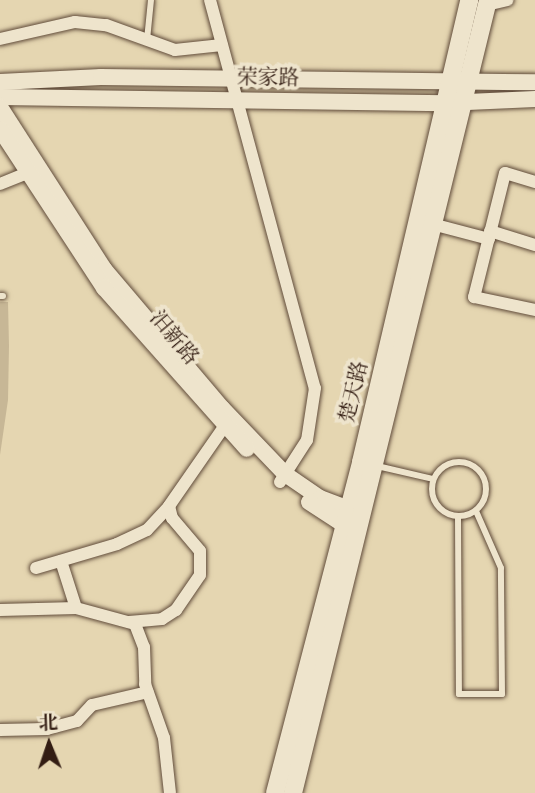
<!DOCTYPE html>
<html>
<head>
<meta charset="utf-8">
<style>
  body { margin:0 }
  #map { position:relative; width:535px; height:793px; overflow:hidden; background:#e5d6b1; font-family:"Libre Bodoni","Noto Serif SC",serif }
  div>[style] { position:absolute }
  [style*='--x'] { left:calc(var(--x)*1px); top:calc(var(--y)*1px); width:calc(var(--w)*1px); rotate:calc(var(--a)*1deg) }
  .green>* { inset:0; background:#c7b796 }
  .roads { filter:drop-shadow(0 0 2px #604b3a) drop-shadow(0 0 2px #604b3a) }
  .service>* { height:6px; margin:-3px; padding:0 3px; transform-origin:3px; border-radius:3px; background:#eee4cc }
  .service>.ring { margin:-3px; padding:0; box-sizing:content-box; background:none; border:6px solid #eee4cc; border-radius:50% }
  .minor>* { height:12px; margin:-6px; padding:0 6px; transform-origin:6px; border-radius:6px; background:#eee4cc }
  .tertiary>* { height:16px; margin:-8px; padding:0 8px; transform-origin:8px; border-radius:8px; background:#eee4cc }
  .secondary>* { height:18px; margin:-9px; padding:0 9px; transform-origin:9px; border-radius:9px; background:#eee4cc }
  span { translate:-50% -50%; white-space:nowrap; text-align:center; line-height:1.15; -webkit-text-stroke:7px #eee4cc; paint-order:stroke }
  .street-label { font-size:21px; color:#331d13 }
  .north { position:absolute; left:14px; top:709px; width:70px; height:70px; -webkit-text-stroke:5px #eee4cc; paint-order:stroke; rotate:358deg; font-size:19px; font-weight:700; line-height:28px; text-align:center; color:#331d13 }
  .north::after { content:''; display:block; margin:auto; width:24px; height:32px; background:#331d13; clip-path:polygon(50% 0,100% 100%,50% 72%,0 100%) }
</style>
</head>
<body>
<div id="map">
  <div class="green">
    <i style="clip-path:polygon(0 302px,8px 302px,9px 346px,8px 400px,0 455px)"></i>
  </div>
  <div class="roads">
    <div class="service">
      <i style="--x:147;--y:40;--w:40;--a:-84.3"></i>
      <i style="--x:0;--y:296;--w:3;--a:0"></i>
      <i class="ring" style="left:432px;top:462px;width:48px;height:48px"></i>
      <i style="--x:377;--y:466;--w:57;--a:13.1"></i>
      <i style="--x:458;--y:517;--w:177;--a:89.7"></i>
      <i style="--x:459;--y:694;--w:43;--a:0"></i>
      <i style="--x:502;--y:694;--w:126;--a:-90.5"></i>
      <i style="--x:501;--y:568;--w:62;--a:-113.7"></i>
    </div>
    <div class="minor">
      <i style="--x:210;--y:0;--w:402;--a:74.9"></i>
      <i style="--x:315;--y:388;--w:53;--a:98.7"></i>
      <i style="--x:307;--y:440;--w:50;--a:122.7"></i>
      <i style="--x:486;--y:5;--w:22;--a:-13"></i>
      <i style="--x:0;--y:39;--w:77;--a:-12.8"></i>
      <i style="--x:75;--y:22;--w:31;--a:6"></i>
      <i style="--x:106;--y:25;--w:73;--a:19.9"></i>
      <i style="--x:175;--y:50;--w:47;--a:-6.1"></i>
      <i style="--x:535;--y:182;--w:31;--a:-163"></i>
      <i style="--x:505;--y:173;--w:128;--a:104"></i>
      <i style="--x:474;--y:297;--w:62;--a:12"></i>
      <i style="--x:0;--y:184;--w:29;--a:-22"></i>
      <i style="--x:432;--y:224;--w:59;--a:14.7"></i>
      <i style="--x:490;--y:231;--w:47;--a:17.3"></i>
      <i style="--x:61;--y:561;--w:49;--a:72.3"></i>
      <i style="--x:36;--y:568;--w:84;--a:-16.5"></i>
      <i style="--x:117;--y:544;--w:33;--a:-25"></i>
      <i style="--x:147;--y:530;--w:33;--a:-47"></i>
      <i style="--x:0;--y:610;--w:76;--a:-1.5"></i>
      <i style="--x:76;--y:608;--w:61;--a:15.2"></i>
      <i style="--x:135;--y:624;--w:25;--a:69"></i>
      <i style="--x:144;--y:647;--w:37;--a:88"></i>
      <i style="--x:145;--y:684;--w:57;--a:70.6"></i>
      <i style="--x:164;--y:738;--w:55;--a:83.8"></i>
      <i style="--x:129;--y:622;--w:33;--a:-5"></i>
      <i style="--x:162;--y:619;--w:17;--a:-33"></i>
      <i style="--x:176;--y:610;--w:42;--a:-55.6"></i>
      <i style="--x:200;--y:575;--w:24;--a:-90"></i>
      <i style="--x:200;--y:551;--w:43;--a:-130.3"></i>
      <i style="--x:172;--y:518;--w:12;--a:-104"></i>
      <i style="--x:169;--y:506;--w:96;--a:-55.2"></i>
      <i style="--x:224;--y:427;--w:11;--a:-27"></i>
      <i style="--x:0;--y:730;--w:47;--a:-1.2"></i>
      <i style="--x:47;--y:729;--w:31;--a:-15"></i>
      <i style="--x:77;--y:721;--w:22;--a:-47"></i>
      <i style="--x:92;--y:705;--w:57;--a:-13.1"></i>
    </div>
    <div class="tertiary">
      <i style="--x:0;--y:82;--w:101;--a:-2.8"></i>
      <i style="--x:101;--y:77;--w:434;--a:0.7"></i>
      <i style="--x:0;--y:97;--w:445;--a:0.8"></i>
      <i style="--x:445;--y:103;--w:90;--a:-2.5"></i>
      <i style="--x:0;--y:107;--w:193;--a:57.3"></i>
      <i style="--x:104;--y:269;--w:182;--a:49.7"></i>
      <i style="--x:222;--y:408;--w:91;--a:46.3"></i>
      <i style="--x:285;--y:474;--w:42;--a:34.4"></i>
      <i style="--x:320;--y:498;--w:43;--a:20.6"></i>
      <i style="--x:0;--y:129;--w:190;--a:56.8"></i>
      <i style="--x:104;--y:288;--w:215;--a:48.4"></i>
      <i style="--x:309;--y:502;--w:55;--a:33.1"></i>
    </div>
    <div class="secondary">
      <i style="--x:275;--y:793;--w:342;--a:-75.4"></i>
      <i style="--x:361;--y:462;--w:474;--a:-76.8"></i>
      <i style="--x:293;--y:793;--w:817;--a:-76.18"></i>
    </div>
  </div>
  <div class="street-label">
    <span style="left:268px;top:78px;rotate:1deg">荣家路</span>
    <span style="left:174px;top:338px;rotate:50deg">汨新路</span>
    <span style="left:354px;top:392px;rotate:-77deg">楚天路</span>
  </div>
  <div class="north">北</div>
</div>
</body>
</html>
